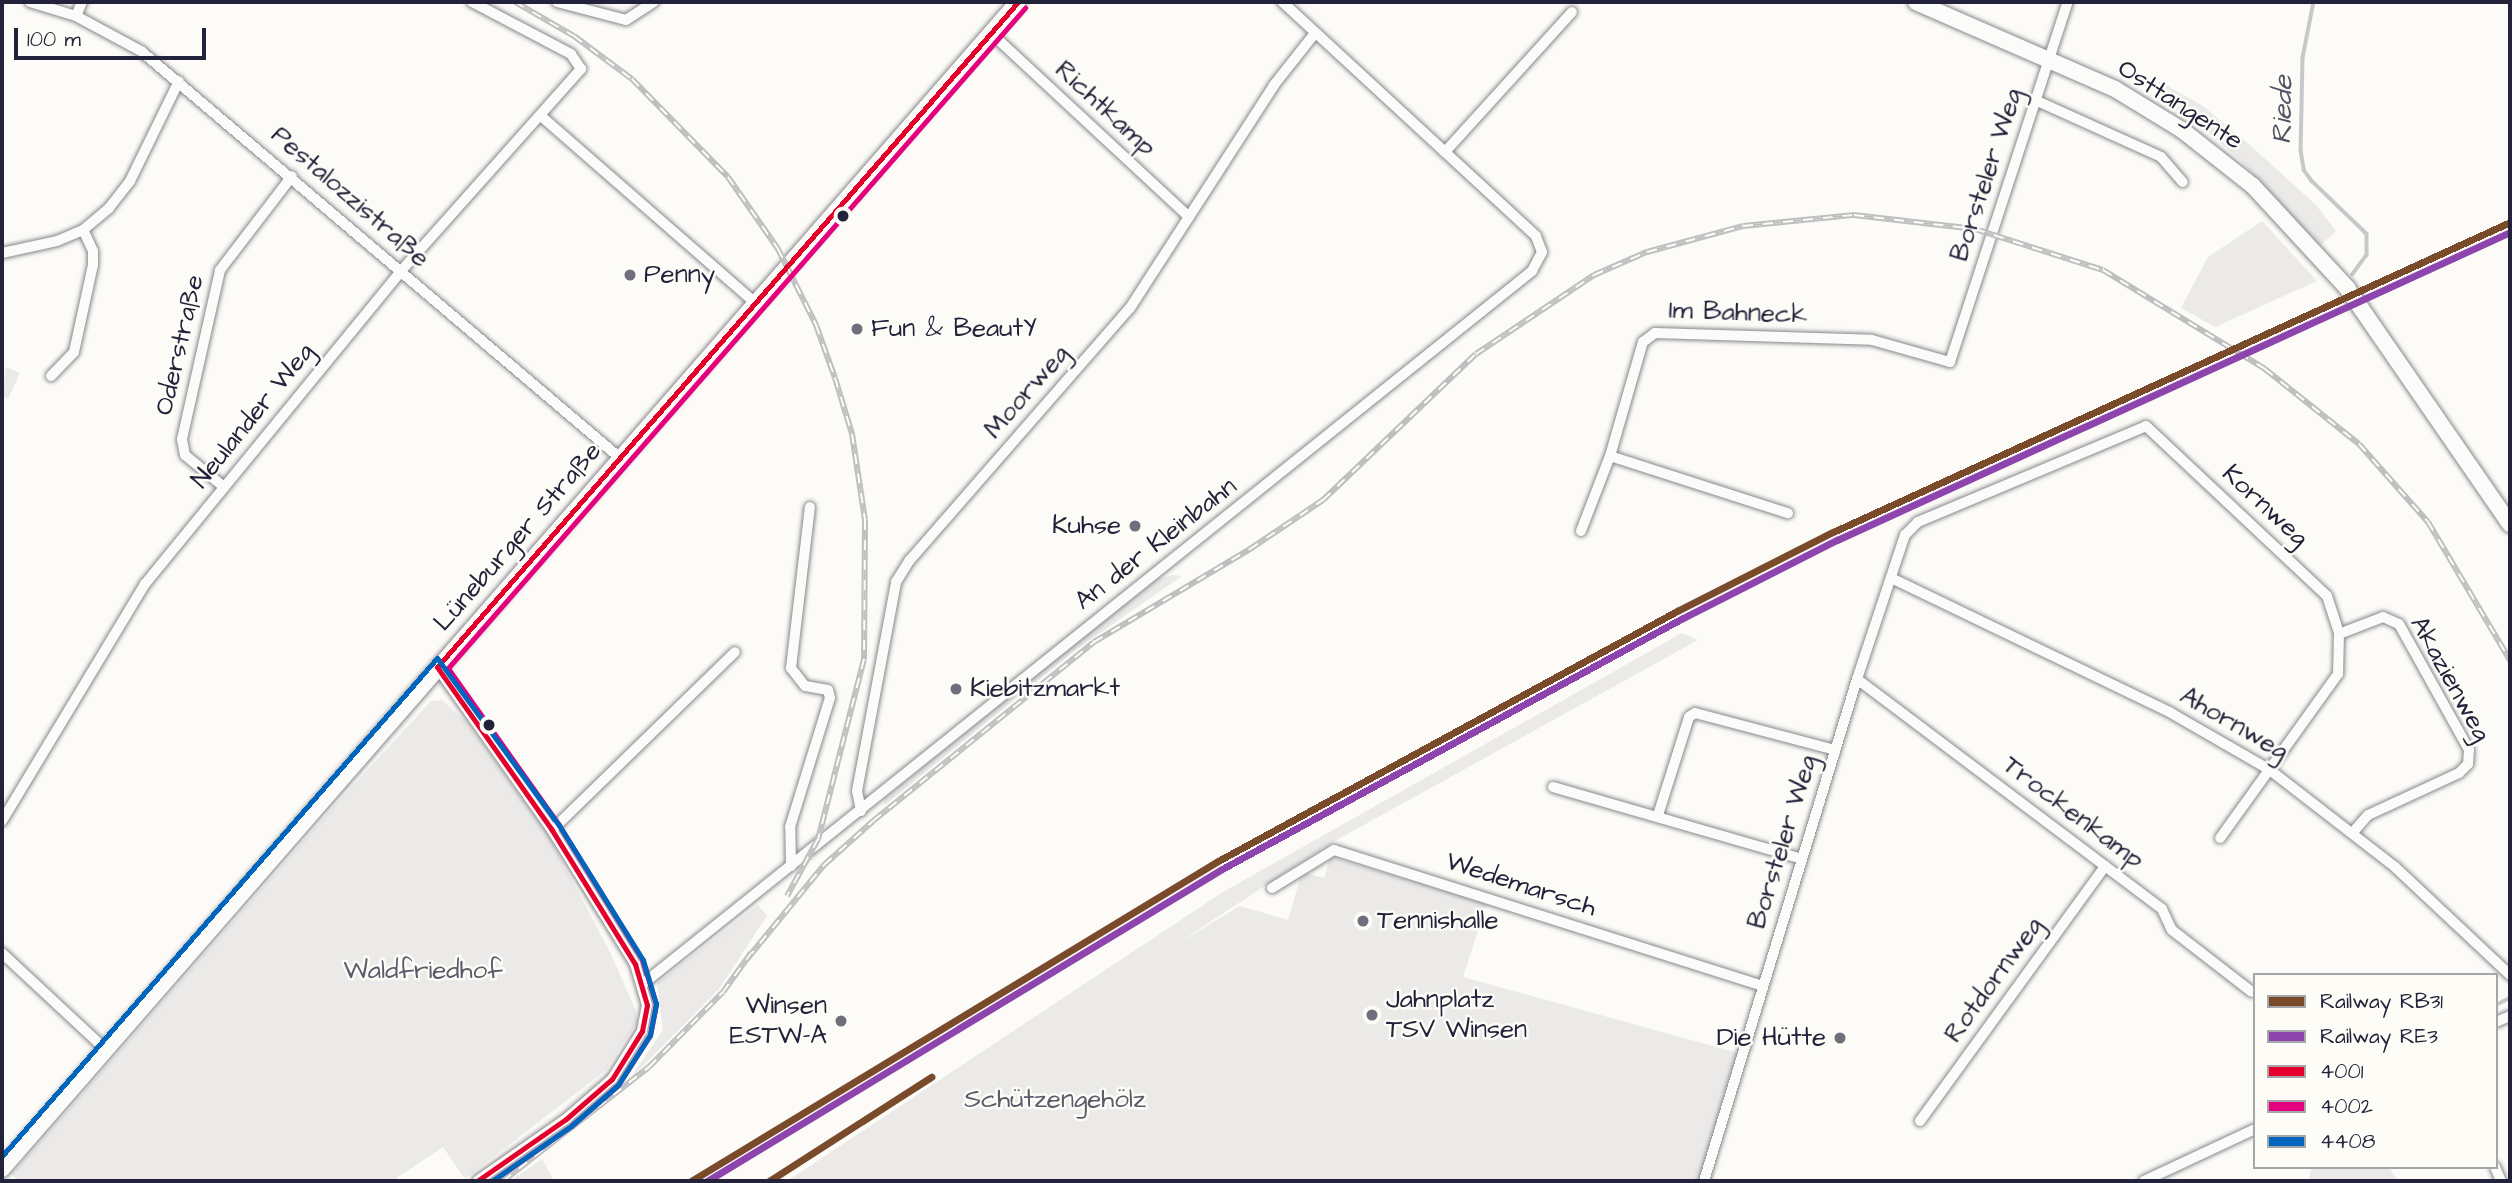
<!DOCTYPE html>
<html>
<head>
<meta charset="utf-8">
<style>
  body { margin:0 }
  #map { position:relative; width:2512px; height:1183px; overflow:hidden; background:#fcfbf8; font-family:"Architects Daughter",sans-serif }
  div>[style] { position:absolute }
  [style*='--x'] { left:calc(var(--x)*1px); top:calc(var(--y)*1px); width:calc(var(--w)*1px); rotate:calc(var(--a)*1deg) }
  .green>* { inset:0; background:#ebeae8 }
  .stream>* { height:3.5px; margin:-1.75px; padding:0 1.75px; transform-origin:1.75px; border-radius:1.75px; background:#c8c8ca }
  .roads { filter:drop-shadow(0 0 2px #88888c) drop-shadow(0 0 2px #88888c) }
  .minor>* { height:10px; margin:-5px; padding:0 5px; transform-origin:5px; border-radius:5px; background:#fbfbf9 }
  .secondary>* { height:16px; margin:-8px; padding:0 8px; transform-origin:8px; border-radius:8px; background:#fbfbf9 }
  .rail>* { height:6px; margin-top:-3px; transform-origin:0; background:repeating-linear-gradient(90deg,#fdfcf7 0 10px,#bfbfc0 0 20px); box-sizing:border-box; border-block:2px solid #bfbfc0 }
  .bus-1>* { height:5px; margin:-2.5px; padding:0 2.5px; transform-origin:2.5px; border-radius:2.5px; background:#e4002b }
  .bus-2>* { height:5px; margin:-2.5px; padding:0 2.5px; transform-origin:2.5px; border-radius:2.5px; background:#e5007d }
  .bus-3>* { height:5px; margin:-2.5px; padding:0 2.5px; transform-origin:2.5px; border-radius:2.5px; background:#0065bd }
  .rail-1>* { height:7px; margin:-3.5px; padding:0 3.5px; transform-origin:3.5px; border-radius:3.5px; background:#7a4b2a }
  .rail-2>* { height:7px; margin:-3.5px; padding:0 3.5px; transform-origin:3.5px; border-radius:3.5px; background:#8e44ad }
  .dots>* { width:19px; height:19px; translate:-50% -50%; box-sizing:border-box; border:4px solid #fdfcf7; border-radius:50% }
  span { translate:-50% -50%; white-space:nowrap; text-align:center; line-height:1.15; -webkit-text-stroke:5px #fdfcf7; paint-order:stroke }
  .street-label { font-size:26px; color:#22223b }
  .poi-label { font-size:26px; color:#22223b }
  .left { translate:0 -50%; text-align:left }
  .right { translate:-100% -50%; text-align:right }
  .park-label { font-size:26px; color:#5a5a6b }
  .water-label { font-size:28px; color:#545466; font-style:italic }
  .frame { position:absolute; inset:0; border:4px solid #22223b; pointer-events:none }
  .legend { position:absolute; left:2253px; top:973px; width:245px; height:196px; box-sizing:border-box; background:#fdfcf7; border:2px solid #a5a5ac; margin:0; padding:9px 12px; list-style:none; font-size:21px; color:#22223b }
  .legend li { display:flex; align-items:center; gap:14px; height:35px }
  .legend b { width:35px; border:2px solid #a5a5ac }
  .scale { position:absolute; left:14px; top:28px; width:192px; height:32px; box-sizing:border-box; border:4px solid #22223b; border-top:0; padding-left:9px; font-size:21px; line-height:24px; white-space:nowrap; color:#22223b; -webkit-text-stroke:5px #fdfcf7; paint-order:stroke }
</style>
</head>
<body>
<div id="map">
  <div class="green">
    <i style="clip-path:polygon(2159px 81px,2203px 106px,2251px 146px,2316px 205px,2336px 231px,2320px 246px,2240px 160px,2202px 127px,2154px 95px)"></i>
    <i style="clip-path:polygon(2262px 221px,2317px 281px,2215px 327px,2181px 308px,2208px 257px)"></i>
    <i style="clip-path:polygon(6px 367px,20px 373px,8px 399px,2px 396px)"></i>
    <i style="clip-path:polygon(1173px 575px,1182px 576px,1073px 652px,884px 806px,884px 799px,1110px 615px,1158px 579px)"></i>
    <i style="clip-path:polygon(1682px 633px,1698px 640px,1324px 847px,1178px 943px,1240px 906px,1288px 920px,1302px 872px,1324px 878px,1330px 857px,1487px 903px,1463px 977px,1738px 1053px,1699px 1181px,787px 1181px,1223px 892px)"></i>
    <i style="clip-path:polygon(442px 700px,465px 720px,548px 835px,610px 952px,636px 1011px,637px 1022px,606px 1070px,465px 1179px,443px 1147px,392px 1181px,18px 1181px,12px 1174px,328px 813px,431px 701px)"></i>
    <i style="clip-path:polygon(758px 905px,767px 916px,719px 989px,629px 1080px,663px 1030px,657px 983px)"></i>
    <i style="clip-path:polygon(542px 1159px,553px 1179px,510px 1181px)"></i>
    <i style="clip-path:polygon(2312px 1167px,2389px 1167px,2398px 1181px,2308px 1181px)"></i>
  </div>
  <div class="stream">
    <i style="--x:2314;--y:2;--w:57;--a:101.1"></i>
    <i style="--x:2303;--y:58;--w:92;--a:91.2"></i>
    <i style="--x:2301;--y:150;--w:20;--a:81"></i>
    <i style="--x:2304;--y:170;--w:14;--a:54"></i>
    <i style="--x:2312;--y:181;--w:76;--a:43.9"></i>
    <i style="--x:2367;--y:234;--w:21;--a:90"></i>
    <i style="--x:2367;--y:255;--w:24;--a:126"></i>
    <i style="--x:2496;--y:1005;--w:16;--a:-27"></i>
  </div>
  <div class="roads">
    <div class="minor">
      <i style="--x:30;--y:2;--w:48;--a:16.9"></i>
      <i style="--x:76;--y:16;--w:74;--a:28.3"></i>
      <i style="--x:141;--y:51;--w:629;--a:40.35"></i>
      <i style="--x:557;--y:2;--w:71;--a:14.6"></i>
      <i style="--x:626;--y:20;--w:33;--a:-33"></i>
      <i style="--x:76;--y:16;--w:15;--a:-67"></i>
      <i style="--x:991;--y:33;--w:270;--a:42.9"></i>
      <i style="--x:2035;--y:100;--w:138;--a:24.3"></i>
      <i style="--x:2161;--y:157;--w:33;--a:49"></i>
      <i style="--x:541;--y:116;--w:284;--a:41.1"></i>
      <i style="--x:1445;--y:152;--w:189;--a:-47.8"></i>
      <i style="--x:2;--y:253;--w:56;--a:-12.3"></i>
      <i style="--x:57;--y:241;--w:28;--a:-23"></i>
      <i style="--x:83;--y:230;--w:34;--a:-40"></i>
      <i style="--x:109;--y:208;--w:34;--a:-52"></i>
      <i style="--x:130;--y:181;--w:111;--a:-63.9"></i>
      <i style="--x:51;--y:376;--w:33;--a:-46"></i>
      <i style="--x:74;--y:352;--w:89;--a:-77.7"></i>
      <i style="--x:93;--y:265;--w:14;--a:-90"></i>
      <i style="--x:93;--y:251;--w:23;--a:-115"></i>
      <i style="--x:1610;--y:456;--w:187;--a:17.8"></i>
      <i style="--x:224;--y:487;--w:50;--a:-140.6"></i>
      <i style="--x:185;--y:455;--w:16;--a:-101"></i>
      <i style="--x:182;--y:439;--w:173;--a:-77.3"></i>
      <i style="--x:220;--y:270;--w:118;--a:-52.5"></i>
      <i style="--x:1581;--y:531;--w:80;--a:-68.9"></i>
      <i style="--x:1610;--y:456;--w:119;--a:-73.9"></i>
      <i style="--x:1643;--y:342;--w:15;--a:-37"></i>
      <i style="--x:1655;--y:333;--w:217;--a:1.8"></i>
      <i style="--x:1872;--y:340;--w:81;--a:15.8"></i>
      <i style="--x:1950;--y:362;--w:379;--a:-71.9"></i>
      <i style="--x:1891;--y:578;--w:311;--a:25.7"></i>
      <i style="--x:2171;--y:713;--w:114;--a:29.9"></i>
      <i style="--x:2270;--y:770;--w:158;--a:37.8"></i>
      <i style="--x:2395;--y:867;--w:158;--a:43.2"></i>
      <i style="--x:2339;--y:634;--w:47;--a:-21.1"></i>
      <i style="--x:2383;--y:617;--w:17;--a:24"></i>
      <i style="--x:2399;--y:624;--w:144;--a:60.9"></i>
      <i style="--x:2469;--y:750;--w:14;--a:94"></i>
      <i style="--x:2468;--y:764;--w:13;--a:135"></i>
      <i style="--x:2459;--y:773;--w:100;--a:155.2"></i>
      <i style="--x:2368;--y:815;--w:23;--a:131"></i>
      <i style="--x:437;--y:667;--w:199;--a:54.8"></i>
      <i style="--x:552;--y:830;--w:158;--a:58.2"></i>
      <i style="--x:635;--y:964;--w:43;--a:73.7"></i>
      <i style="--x:647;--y:1005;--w:26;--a:101"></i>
      <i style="--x:642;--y:1031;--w:57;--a:122"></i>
      <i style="--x:612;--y:1079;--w:61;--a:139"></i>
      <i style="--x:566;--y:1119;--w:108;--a:145.1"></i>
      <i style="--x:1857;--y:679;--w:382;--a:37"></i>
      <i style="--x:2162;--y:909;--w:23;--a:65"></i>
      <i style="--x:2172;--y:930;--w:101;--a:37.8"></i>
      <i style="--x:1553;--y:787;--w:259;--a:16.1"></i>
      <i style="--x:861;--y:811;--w:20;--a:-101"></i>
      <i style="--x:857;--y:791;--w:213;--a:-79.4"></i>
      <i style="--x:896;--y:582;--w:26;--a:-58"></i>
      <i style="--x:910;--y:560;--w:335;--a:-48.9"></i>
      <i style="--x:1130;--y:308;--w:265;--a:-57.1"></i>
      <i style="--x:1274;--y:85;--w:66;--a:-51.7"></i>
      <i style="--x:1658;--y:815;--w:103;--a:-72.4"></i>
      <i style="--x:1689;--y:717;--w:7;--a:-34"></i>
      <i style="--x:1695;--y:713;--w:145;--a:14.8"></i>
      <i style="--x:2;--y:821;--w:277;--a:-58.9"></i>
      <i style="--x:145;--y:584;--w:404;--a:-50.7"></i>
      <i style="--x:401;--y:271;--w:271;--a:-48.3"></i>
      <i style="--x:581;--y:69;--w:18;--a:-124"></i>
      <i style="--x:571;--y:54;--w:112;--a:-152.3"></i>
      <i style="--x:552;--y:830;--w:255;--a:-44.2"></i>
      <i style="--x:791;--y:866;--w:39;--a:-91"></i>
      <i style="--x:790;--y:827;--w:135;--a:-72.8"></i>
      <i style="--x:830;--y:698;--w:8;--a:-104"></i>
      <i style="--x:828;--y:690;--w:23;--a:-170"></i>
      <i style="--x:805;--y:686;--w:23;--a:-128"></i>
      <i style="--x:791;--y:668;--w:162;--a:-83.3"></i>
      <i style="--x:1272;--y:888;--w:73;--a:-31.5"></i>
      <i style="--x:1334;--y:850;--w:450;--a:17.6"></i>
      <i style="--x:2;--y:953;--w:139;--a:43"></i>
      <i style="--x:644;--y:983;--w:1138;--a:-38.72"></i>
      <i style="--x:1532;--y:271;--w:21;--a:-62"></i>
      <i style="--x:1542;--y:252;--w:17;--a:-111"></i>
      <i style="--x:1536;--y:236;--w:345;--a:-137.3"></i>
      <i style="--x:2496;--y:1022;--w:15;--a:-23"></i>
      <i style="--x:1920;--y:1121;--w:315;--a:-54"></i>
      <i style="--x:2495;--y:1167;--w:15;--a:67"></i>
      <i style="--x:1704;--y:1181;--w:525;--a:-73.05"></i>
      <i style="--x:1857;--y:679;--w:152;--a:-71.6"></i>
      <i style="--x:1905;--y:535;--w:18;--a:-45"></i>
      <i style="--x:1918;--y:522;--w:247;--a:-22.8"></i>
      <i style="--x:2146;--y:426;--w:248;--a:43.2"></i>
      <i style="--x:2327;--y:596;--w:40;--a:72"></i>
      <i style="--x:2339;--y:634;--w:40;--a:91.4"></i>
      <i style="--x:2338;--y:674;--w:202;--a:125.7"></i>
      <i style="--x:2144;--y:1181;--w:123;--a:-25.1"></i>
    </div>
    <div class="secondary">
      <i style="--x:1916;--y:2;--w:217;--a:23.6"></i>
      <i style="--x:2115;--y:89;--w:79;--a:31.5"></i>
      <i style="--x:2182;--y:130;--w:90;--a:38.3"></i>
      <i style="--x:2253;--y:186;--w:139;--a:47.3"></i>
      <i style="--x:2347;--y:288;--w:287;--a:55.4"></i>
      <i style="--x:2;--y:1169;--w:1547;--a:-48.96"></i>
    </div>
  </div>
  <div class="rail">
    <i style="--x:515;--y:2;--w:68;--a:30"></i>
    <i style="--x:574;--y:36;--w:72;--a:36.6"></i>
    <i style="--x:632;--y:79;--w:137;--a:45.6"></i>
    <i style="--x:728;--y:177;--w:88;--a:55.2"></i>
    <i style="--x:778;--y:249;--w:85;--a:63.4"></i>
    <i style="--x:816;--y:325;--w:56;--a:70.3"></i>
    <i style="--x:835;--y:378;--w:59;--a:73.1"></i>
    <i style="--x:852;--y:434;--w:87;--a:81.4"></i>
    <i style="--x:865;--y:520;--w:139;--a:90.4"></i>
    <i style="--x:864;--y:659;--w:186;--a:104.3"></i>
    <i style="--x:818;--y:839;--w:65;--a:118.5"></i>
    <i style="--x:747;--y:959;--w:122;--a:-50.7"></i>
    <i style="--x:824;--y:865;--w:66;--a:-41.9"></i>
    <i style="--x:873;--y:821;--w:284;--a:-39"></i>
    <i style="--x:1094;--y:642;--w:182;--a:-30.8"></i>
    <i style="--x:1250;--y:549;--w:88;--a:-33.9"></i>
    <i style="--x:1323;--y:500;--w:211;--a:-43.7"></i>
    <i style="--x:1476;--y:354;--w:142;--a:-33.8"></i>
    <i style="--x:1594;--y:275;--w:58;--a:-23.5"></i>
    <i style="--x:1647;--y:252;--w:99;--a:-15.2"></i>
    <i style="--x:1743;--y:226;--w:112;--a:-5.7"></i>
    <i style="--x:1854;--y:215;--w:122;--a:6.6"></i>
    <i style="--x:1975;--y:229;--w:134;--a:17.8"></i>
    <i style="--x:2103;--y:270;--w:190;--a:31.4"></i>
    <i style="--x:2265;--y:369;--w:120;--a:38.6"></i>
    <i style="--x:2359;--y:444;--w:104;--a:48.5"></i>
    <i style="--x:2428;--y:522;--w:161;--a:59.3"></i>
    <i style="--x:503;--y:1181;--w:185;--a:-38"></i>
    <i style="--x:649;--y:1067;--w:105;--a:-45.4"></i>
    <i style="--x:723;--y:992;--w:48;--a:-54.3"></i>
  </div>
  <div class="bus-1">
    <i style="--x:477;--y:1181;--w:108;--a:-34.9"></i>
    <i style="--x:566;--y:1119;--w:61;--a:-41"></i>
    <i style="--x:612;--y:1079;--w:57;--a:-58"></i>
    <i style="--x:642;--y:1031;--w:26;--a:-79"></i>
    <i style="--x:647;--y:1005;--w:43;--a:-106.3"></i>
    <i style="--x:635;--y:964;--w:158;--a:-121.8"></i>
    <i style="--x:552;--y:830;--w:199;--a:-125.2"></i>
    <i style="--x:437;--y:667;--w:883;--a:-48.86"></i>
  </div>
  <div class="bus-2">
    <i style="--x:492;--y:1181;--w:96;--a:-34.8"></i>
    <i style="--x:571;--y:1126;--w:62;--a:-41.1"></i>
    <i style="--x:618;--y:1085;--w:59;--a:-57.4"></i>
    <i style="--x:650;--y:1035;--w:32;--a:-79"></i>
    <i style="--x:656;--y:1004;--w:47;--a:-107.3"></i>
    <i style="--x:642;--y:959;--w:158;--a:-121.8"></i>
    <i style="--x:559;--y:825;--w:192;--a:-125.3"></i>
    <i style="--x:448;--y:668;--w:877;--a:-48.84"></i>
  </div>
  <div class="bus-3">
    <i style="--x:2;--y:1156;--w:661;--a:-48.86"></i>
    <i style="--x:437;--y:658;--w:207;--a:53.9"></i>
    <i style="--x:559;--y:825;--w:159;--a:58.1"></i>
    <i style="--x:643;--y:960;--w:46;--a:73.5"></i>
    <i style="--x:656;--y:1004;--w:32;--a:101"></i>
    <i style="--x:650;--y:1035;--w:59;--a:122.6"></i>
    <i style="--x:618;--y:1085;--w:62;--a:138.9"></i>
    <i style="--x:571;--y:1126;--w:96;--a:145.2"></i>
  </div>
  <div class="rail-1">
    <i style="--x:691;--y:1181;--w:617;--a:-31.27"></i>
    <i style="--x:1218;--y:861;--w:523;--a:-28.58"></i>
    <i style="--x:1677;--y:611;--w:175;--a:-26.9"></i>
    <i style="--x:1833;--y:532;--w:745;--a:-24.6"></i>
    <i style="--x:769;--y:1181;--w:193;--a:-32.7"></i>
  </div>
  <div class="rail-2">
    <i style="--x:707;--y:1181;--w:602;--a:-31.21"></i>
    <i style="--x:1222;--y:869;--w:523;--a:-28.58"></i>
    <i style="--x:1681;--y:619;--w:175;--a:-26.9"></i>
    <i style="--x:1837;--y:540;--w:740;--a:-24.59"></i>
  </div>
  <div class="dots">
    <i style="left:843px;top:216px;background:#22223b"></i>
    <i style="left:630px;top:275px;background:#6e6e7d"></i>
    <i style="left:857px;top:329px;background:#6e6e7d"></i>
    <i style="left:1135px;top:526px;background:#6e6e7d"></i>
    <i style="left:956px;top:689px;background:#6e6e7d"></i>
    <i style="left:489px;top:725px;background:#22223b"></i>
    <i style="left:1363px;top:921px;background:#6e6e7d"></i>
    <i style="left:1372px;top:1015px;background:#6e6e7d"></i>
    <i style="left:841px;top:1021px;background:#6e6e7d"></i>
    <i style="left:1840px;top:1038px;background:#6e6e7d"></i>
  </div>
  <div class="street-label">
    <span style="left:2180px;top:105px;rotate:33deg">Osttangente</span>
    <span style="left:1105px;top:109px;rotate:43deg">Richtkamp</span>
    <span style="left:1987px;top:175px;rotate:-72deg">Borsteler Weg</span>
    <span style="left:350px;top:197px;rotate:41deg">Pestalozzistraße</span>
    <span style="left:1738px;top:313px;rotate:2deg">Im Bahneck</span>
    <span style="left:180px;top:345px;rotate:-77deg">Oderstraße</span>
    <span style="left:1027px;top:392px;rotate:-49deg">Moorweg</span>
    <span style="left:253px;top:416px;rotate:-51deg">Neulander Weg</span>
    <span style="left:2265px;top:506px;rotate:43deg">Kornweg</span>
    <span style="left:518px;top:537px;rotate:-49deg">Lüneburger Straße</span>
    <span style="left:1156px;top:544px;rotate:-38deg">An der Kleinbahn</span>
    <span style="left:2450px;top:679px;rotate:61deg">Akazienweg</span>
    <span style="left:2234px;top:724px;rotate:30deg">Ahornweg</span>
    <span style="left:2073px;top:813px;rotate:37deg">Trockenkamp</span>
    <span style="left:1783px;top:842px;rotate:-73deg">Borsteler Weg</span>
    <span style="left:1521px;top:885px;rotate:18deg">Wedemarsch</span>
    <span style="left:1994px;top:980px;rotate:-54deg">Rotdornweg</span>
  </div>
  <div class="poi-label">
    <span class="left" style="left:644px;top:275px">Penny</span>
    <span class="left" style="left:871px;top:329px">Fun &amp; BeautY</span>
    <span class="right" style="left:1121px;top:526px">Kuhse</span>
    <span class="left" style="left:970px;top:689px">Kiebitzmarkt</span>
    <span class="left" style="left:1377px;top:921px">Tennishalle</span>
    <span class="left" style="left:1386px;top:1015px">Jahnplatz<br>TSV Winsen</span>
    <span class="right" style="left:827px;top:1021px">Winsen<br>ESTW-A</span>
    <span class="right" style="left:1826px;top:1038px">Die Hütte</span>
  </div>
  <div class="park-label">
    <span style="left:423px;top:971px">Waldfriedhof</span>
    <span style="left:1055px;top:1100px">Schützengehölz</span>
  </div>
  <div class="water-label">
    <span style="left:2283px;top:110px;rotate:-89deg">Riede</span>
  </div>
  <div class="frame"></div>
  <ul class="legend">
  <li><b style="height:9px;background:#7a4b2a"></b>Railway RB31</li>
  <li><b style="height:9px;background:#8e44ad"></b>Railway RE3</li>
  <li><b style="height:9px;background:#e4002b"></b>4001</li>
  <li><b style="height:9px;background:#e5007d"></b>4002</li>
  <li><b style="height:9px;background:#0065bd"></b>4408</li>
  </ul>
  <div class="scale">100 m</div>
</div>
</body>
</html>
